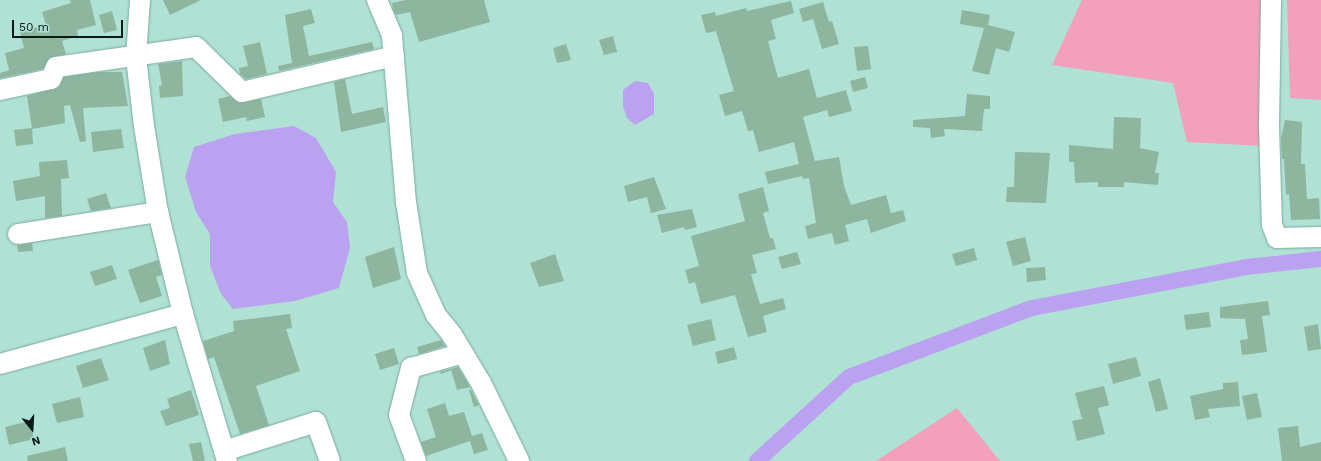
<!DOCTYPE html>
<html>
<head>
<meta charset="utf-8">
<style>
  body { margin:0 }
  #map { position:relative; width:1321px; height:461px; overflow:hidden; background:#b0e1d5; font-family:"Work Sans",sans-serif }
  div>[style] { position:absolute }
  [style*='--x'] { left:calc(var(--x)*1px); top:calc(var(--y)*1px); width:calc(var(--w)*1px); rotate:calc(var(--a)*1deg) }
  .green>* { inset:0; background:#f2a0bb }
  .water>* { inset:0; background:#baa2f0 }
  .canal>* { height:16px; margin:-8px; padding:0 8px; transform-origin:8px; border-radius:8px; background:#baa2f0 }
  .building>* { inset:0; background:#8eb59e }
  .roads { filter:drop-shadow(0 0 1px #7baa9f) drop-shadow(0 0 1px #7baa9f) }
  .minor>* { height:20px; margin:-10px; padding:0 10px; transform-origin:10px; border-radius:10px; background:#fff }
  span { translate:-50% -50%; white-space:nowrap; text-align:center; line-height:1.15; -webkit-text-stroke:3.5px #b0e1d5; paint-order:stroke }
  .north { position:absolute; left:12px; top:409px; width:40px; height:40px; -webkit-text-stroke:3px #b0e1d5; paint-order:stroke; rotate:162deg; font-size:11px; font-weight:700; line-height:16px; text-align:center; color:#071a16 }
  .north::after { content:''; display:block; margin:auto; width:14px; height:18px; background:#071a16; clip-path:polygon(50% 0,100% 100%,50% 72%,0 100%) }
  .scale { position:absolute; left:12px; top:20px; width:111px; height:18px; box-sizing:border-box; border:2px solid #071a16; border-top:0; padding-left:5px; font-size:12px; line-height:14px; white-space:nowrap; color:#071a16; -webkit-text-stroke:3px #b0e1d5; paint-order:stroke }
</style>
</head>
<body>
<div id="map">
  <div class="green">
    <i style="clip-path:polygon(1082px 0,1263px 0,1264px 146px,1187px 142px,1173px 83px,1052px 65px)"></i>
    <i style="clip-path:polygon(1287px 0,1321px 0,1321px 100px,1290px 98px)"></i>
    <i style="clip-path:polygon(957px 408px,1000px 461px,876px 461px)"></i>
  </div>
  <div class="water">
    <i style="clip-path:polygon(635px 81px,648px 83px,654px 94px,654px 114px,635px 125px,627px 118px,623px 106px,623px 90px)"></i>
    <i style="clip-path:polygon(294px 126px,316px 138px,336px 172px,333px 202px,347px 222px,350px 248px,339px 288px,295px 301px,233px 309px,221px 294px,210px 266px,210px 234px,196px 212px,185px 177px,194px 147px,235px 134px)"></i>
  </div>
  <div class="canal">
    <i style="--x:757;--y:461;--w:125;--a:-42.4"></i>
    <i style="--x:849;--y:377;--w:196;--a:-20.7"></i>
    <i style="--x:1032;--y:308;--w:218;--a:-10.8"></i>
    <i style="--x:1246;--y:267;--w:75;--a:-6.1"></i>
  </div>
  <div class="building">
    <i style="clip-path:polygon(70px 0,90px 0,96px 25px,77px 30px,78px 36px,62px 41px,66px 54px,49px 58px,43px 69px,0 78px,0 73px,9px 70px,5px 53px,24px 48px,20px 32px,46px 25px,42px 12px,71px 3px)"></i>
    <i style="clip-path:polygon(163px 0,201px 0,170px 15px)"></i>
    <i style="clip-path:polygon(406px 0,484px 0,490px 22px,419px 42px,410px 12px,396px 15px,393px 9px,392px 3px)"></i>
    <i style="clip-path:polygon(791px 1px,794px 13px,771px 20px,776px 39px,768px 41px,778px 78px,809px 69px,817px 98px,846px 90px,852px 111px,829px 117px,827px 110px,803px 117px,815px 161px,839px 157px,844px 186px,851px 205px,886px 195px,891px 213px,903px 210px,906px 221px,871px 233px,867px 219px,845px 225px,849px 241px,835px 245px,832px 233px,808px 239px,805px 226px,816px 223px,809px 178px,803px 179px,802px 176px,768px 184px,765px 172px,799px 164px,794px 142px,759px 152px,753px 130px,748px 131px,742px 111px,725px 116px,719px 95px,734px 91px,716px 31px,706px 33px,701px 15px,715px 12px,716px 16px,746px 8px,747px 11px)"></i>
    <i style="clip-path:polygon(823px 2px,829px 22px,832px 21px,839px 44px,822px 49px,813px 19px,803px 22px,799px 9px)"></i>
    <i style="clip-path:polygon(311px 9px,315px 23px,303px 26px,309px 56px,372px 42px,374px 49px,279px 71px,278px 66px,292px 63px,285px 15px)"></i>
    <i style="clip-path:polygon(962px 10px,990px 15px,988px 25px,1015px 32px,1009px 52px,996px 48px,989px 75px,972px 71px,984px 28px,960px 24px)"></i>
    <i style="clip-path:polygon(112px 11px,117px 30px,104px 33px,99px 15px)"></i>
    <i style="clip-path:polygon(613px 36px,617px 52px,604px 55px,599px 40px)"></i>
    <i style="clip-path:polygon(260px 42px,267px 74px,246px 79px,240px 74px,239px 68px,248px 66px,243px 46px)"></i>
    <i style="clip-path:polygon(566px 44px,571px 60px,557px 63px,553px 48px)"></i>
    <i style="clip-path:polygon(868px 46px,871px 69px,857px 71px,854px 47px)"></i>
    <i style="clip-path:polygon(182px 61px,183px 96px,160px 98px,159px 86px,162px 85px,158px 64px)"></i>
    <i style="clip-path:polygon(99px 72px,122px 72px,128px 106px,83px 108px,86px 141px,80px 142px,70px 105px,64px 106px,65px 123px,32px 129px,27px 96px,58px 88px,64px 77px)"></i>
    <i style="clip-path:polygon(865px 77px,868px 88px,853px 92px,850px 81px)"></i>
    <i style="clip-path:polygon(345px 79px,352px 114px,383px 107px,386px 122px,341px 132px,334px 82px)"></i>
    <i style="clip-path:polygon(967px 94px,990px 96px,990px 109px,984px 109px,982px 131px,944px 129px,945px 136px,931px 138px,930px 128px,913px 127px,913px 120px,965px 116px)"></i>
    <i style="clip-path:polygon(230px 96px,239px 103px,261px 99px,265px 117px,247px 121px,246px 117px,223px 122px,218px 99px)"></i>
    <i style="clip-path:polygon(1114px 117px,1141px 118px,1140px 148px,1159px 152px,1155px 173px,1159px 173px,1158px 185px,1124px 182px,1124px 187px,1098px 187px,1098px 182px,1075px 183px,1074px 162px,1069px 162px,1069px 145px,1113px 149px)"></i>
    <i style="clip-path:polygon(1285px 120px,1302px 122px,1301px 164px,1305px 164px,1307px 199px,1319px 198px,1320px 219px,1291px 220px,1289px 194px,1286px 195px,1284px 159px,1282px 159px,1281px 139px)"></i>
    <i style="clip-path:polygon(32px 128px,33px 144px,16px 146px,14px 130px)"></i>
    <i style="clip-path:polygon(121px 129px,124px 148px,93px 152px,91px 132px)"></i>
    <i style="clip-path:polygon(1015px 152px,1050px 153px,1046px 203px,1006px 202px,1007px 187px,1014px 187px)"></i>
    <i style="clip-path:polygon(67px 160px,69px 178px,61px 179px,62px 216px,45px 218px,45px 196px,16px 201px,13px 181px,40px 176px,39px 162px)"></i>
    <i style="clip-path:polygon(654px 177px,666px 209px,651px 213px,647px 197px,628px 202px,624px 186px)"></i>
    <i style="clip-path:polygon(763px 187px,769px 211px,763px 213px,770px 238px,773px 238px,776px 249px,752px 255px,757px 273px,751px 274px,760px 304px,783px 298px,786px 309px,763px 316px,767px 332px,748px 337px,735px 295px,701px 304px,695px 282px,689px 284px,685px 270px,699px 266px,691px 236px,745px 221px,738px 194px)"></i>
    <i style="clip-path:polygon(106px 193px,111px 208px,91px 211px,87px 199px)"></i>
    <i style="clip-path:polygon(692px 209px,697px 227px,685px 230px,684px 227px,662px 233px,657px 215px)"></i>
    <i style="clip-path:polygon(1025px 237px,1031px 261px,1013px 266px,1006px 242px)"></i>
    <i style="clip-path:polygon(32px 243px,33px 251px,18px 252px,17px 245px)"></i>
    <i style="clip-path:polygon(394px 247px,401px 279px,373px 288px,365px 257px)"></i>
    <i style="clip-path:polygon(974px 248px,977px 260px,956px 266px,952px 254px)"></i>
    <i style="clip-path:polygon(797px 252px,801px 264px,782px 269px,778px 257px)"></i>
    <i style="clip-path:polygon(555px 254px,564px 281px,539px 287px,530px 263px)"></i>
    <i style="clip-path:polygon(158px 260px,162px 275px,156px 277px,162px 296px,140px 303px,128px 270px)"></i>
    <i style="clip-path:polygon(112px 265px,117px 279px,95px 286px,90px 272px)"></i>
    <i style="clip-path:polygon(1045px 267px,1046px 280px,1027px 282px,1026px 268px)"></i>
    <i style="clip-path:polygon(1268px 301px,1270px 315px,1262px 316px,1267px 352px,1242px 355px,1240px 340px,1248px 339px,1245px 319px,1220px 318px,1220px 307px)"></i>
    <i style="clip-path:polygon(1209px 312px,1211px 327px,1186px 330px,1184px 315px)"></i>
    <i style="clip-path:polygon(290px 314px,292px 328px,286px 329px,300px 371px,256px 386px,269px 425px,240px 434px,214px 357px,208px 359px,203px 341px,234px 331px,233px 321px)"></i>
    <i style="clip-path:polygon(711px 319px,716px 340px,693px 346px,687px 325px)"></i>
    <i style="clip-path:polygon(1318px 324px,1321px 349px,1308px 351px,1304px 327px)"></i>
    <i style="clip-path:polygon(165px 340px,170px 364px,150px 371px,143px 348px)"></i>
    <i style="clip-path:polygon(441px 340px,445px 346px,419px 354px,417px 347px)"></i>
    <i style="clip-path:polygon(734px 347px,737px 359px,718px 364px,715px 352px)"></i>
    <i style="clip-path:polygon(394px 348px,399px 364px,380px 370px,375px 354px)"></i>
    <i style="clip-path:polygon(1136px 357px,1141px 376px,1113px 384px,1108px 364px)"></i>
    <i style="clip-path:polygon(101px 358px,109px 380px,83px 388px,76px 366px)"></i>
    <i style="clip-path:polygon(458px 367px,470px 387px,457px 390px,451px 370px,441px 374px,440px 372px)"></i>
    <i style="clip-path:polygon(1160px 378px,1168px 409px,1156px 412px,1148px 382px)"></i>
    <i style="clip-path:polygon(1238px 382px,1240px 406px,1208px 409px,1210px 417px,1195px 420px,1190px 396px,1223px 389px,1223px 383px)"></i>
    <i style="clip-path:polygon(1104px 386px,1109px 405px,1098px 408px,1105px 434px,1077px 441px,1072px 421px,1082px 419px,1075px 393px)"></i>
    <i style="clip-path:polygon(191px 390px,199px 415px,166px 426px,160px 411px,170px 408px,167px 399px)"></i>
    <i style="clip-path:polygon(469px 390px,471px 390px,479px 405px,474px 407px)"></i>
    <i style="clip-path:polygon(1257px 393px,1262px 417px,1247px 420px,1242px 396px)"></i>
    <i style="clip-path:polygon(80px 397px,84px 417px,57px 423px,52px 404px)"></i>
    <i style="clip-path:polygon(445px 403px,449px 416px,464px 412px,472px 436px,482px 433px,488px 450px,474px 454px,470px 441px,426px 456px,421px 442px,436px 437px,427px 409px)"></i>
    <i style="clip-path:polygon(30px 421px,34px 439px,9px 445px,5px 427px)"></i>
    <i style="clip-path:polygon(1298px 426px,1300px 447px,1321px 442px,1321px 461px,1282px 461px,1278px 428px)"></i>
    <i style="clip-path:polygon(201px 442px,205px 461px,193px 461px,189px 444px)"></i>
    <i style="clip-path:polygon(65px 447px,68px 461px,28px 461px,27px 456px)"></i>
  </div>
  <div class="roads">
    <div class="minor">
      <i style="--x:140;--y:0;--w:57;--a:94"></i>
      <i style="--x:136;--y:57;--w:69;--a:83.4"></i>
      <i style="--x:144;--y:126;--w:87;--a:80.8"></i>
      <i style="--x:158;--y:212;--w:105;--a:76.2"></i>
      <i style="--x:183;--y:314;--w:153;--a:73.3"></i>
      <i style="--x:377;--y:0;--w:39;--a:67"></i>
      <i style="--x:392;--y:36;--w:167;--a:85.2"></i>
      <i style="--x:406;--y:202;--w:72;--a:81.2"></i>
      <i style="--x:417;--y:273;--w:46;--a:65.7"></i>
      <i style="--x:436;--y:315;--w:26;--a:51"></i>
      <i style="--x:452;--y:335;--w:56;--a:58.9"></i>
      <i style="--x:481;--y:383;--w:87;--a:64"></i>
      <i style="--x:1271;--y:0;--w:126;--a:90.9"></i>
      <i style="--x:1269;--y:126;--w:99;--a:88.3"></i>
      <i style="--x:1272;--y:225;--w:14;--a:69"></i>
      <i style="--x:1277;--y:238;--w:44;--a:-1.3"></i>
      <i style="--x:0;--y:90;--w:52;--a:-12.2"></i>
      <i style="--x:51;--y:79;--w:13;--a:-67"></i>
      <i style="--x:56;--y:67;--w:141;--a:-8.1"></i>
      <i style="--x:196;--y:47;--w:64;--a:44.4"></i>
      <i style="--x:242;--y:92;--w:156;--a:-13.3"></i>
      <i style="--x:18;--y:234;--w:142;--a:-8.9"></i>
      <i style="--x:0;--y:364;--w:190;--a:-15.3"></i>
      <i style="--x:224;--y:451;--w:96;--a:-17.5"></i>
      <i style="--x:316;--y:422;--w:41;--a:70.3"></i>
      <i style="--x:416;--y:461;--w:49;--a:-110.3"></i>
      <i style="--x:399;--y:415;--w:49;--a:-75.7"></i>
      <i style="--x:411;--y:368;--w:54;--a:-16.1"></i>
    </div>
  </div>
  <div class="north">N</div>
  <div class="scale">50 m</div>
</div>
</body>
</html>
